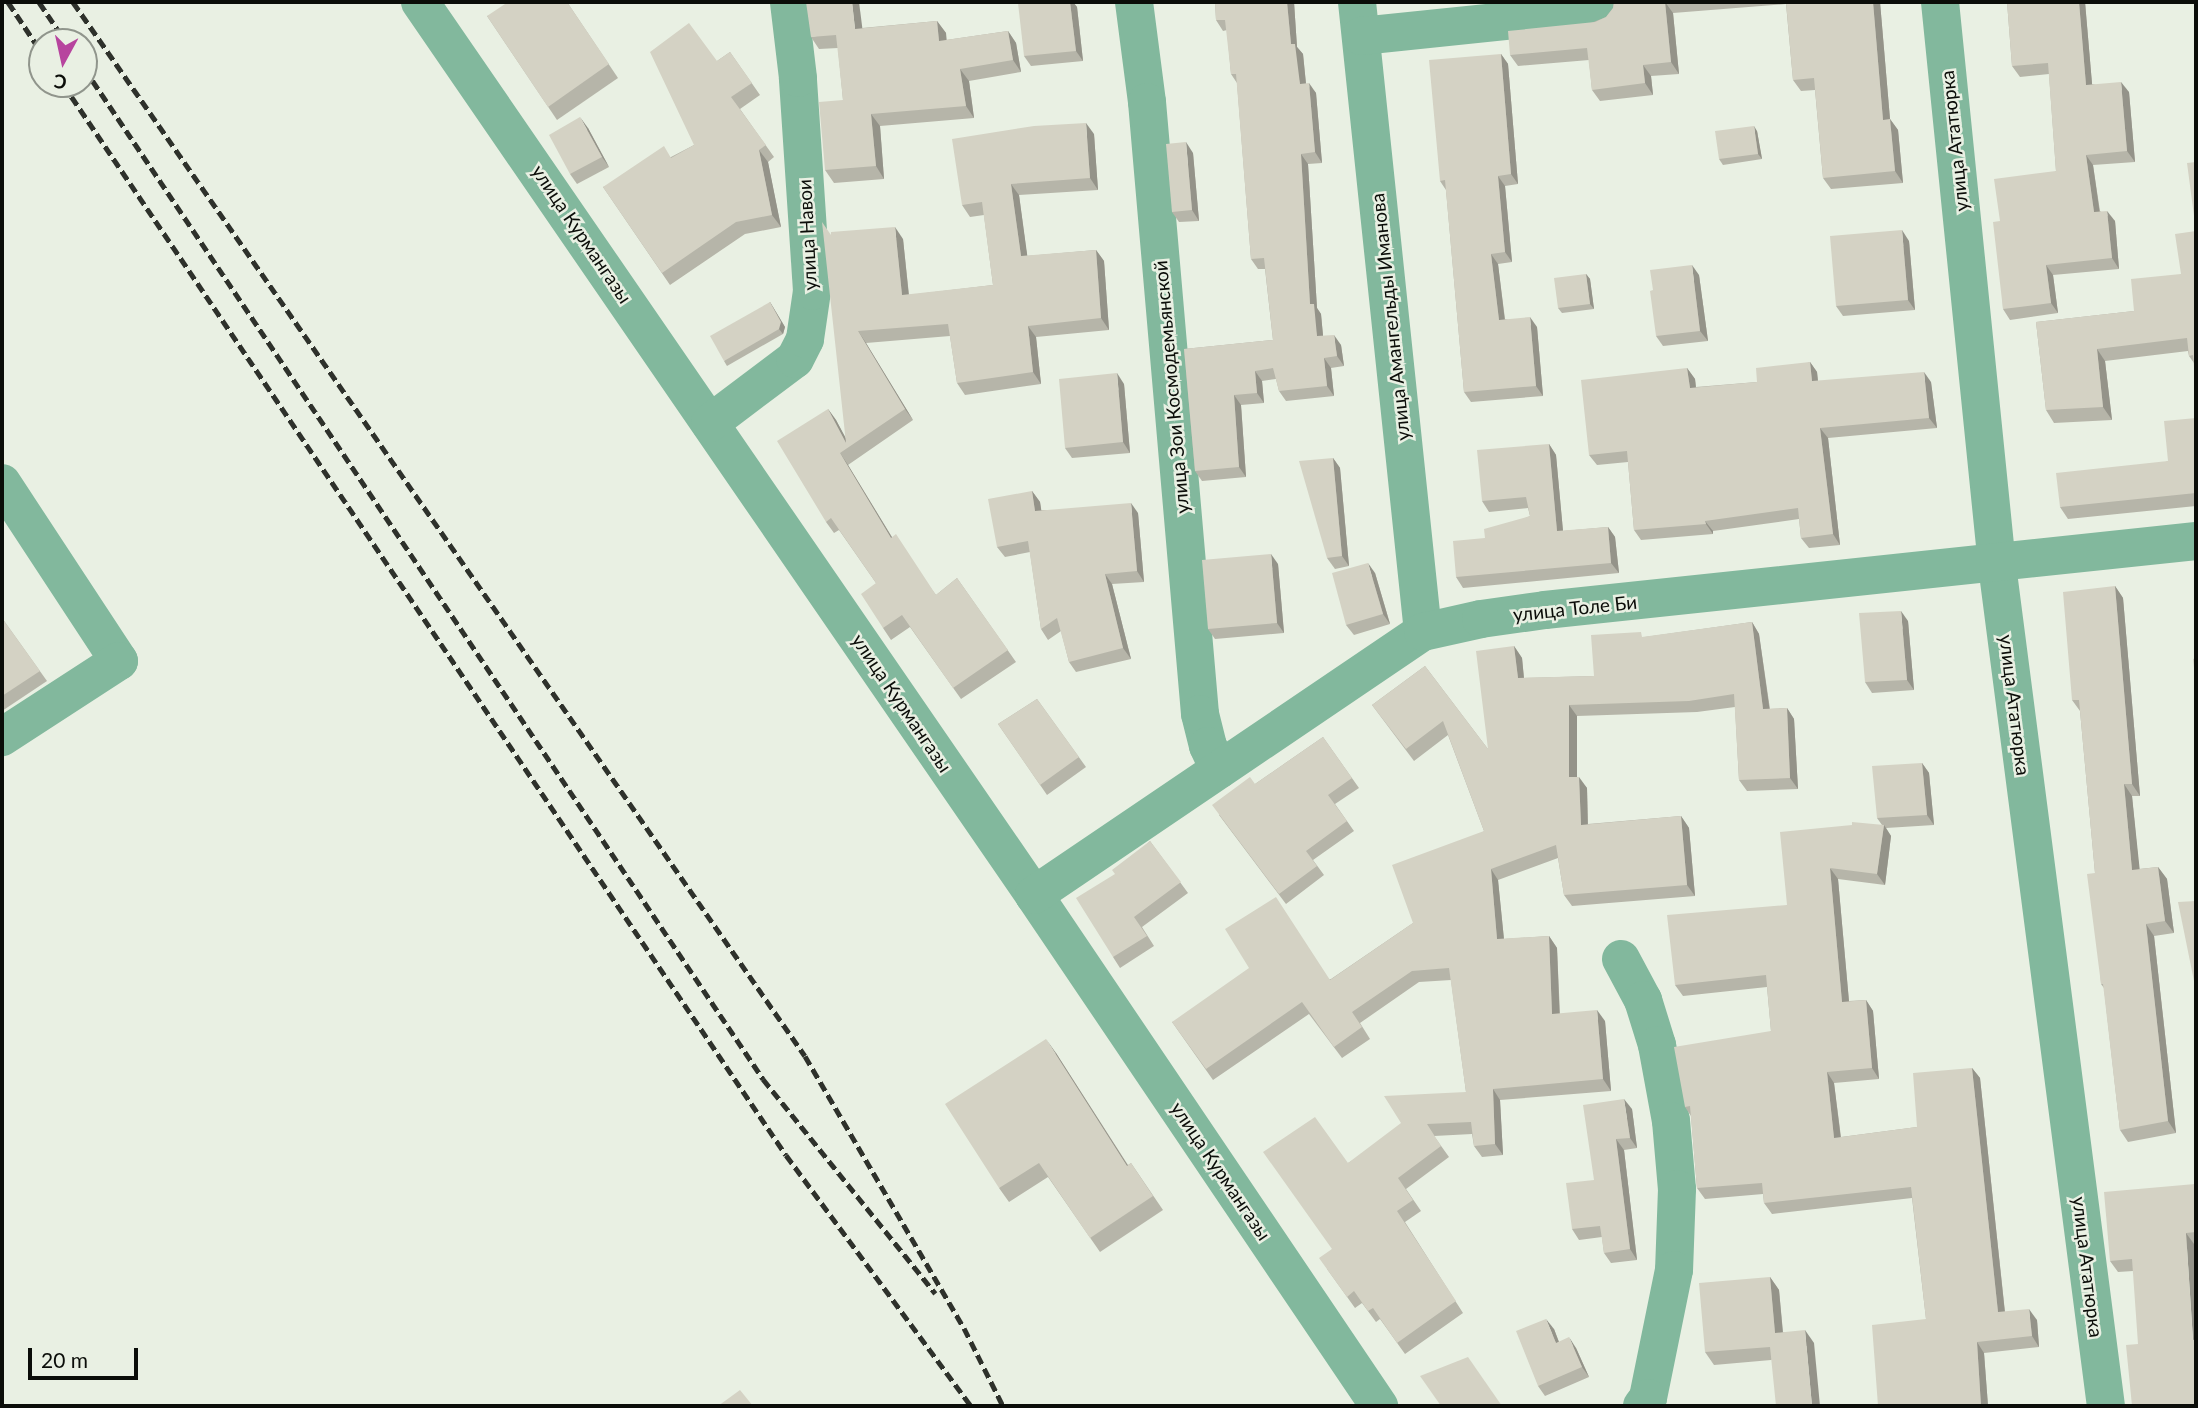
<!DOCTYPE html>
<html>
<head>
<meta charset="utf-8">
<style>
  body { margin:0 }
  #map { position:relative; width:2198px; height:1408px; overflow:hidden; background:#e9f0e3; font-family:Lato,sans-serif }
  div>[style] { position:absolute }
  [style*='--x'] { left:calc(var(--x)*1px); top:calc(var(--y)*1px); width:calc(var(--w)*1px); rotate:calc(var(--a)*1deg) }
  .street>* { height:38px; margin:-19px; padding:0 19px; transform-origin:19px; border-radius:19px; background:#82b89d }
  .rail>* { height:5px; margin-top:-2.5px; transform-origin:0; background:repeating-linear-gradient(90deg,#2e312b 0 10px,transparent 0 15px) }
  .wall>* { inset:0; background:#b6b5a9 }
  .shaded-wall>* { inset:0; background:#949389 }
  .building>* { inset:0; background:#d4d2c4 }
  span { translate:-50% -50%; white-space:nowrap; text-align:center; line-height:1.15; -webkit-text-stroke:5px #e9f0e3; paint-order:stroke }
  .street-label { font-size:19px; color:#0b0d09 }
  .frame { position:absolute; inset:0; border:4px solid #0b0d09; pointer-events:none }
  .north { position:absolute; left:28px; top:28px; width:70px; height:70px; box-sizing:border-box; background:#e9f0e3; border:2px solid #90958c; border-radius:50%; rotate:188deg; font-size:19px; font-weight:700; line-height:28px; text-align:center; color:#0b0d09 }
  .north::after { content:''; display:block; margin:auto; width:24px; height:32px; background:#b7449e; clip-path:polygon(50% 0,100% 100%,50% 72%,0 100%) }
  .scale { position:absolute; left:28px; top:1348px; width:110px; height:32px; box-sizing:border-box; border:4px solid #0b0d09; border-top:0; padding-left:9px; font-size:21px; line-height:24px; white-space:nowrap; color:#0b0d09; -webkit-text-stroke:5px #e9f0e3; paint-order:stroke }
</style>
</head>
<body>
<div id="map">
  <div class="street">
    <i style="--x:420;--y:2;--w:1084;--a:55.49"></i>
    <i style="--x:1034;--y:895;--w:617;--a:55.97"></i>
    <i style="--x:1134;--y:2;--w:101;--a:82.6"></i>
    <i style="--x:1147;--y:102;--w:614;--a:85.05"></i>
    <i style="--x:1200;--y:714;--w:33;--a:76"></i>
    <i style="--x:1208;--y:746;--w:26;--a:65"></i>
    <i style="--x:1357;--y:2;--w:633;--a:84.02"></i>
    <i style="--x:1940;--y:2;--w:566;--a:84.22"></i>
    <i style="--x:1997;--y:565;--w:848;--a:82.62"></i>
    <i style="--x:1361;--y:36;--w:241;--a:-5.9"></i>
    <i style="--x:710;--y:423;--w:106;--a:-37"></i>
    <i style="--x:795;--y:359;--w:22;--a:-63"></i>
    <i style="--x:805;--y:339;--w:49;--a:-81.7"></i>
    <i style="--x:812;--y:291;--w:213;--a:-93.8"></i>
    <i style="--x:798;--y:78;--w:77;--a:-96.8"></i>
    <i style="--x:2;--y:483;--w:213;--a:56.7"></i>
    <i style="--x:119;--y:661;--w:140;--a:147"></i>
    <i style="--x:1034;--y:895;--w:470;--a:-34.1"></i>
    <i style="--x:1423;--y:632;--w:59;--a:-12.6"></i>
    <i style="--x:1481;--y:619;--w:65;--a:-8"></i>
    <i style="--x:1545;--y:610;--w:655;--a:-6.05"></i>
    <i style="--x:1621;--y:959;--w:47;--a:61.8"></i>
    <i style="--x:1643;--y:1000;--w:47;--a:72.7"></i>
    <i style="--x:1657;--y:1045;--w:77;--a:79.6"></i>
    <i style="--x:1671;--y:1121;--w:68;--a:85"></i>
    <i style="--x:1677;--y:1189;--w:81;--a:92.1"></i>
    <i style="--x:1674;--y:1270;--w:131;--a:101.5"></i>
    <i style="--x:1648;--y:1398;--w:10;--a:127"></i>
  </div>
  <div class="rail">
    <i style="--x:8;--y:2;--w:61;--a:56.3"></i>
    <i style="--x:39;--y:2;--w:48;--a:56"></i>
    <i style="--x:73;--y:2;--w:1283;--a:55.22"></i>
    <i style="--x:805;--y:1056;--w:315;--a:59.7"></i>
    <i style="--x:964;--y:1328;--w:87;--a:63.4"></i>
    <i style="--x:84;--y:68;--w:1218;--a:56.11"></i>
    <i style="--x:763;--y:1079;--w:275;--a:51.2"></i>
    <i style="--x:63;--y:84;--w:1292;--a:55.98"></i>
    <i style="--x:786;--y:1155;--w:312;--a:53.6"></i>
  </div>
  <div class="wall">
    <i style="clip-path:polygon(567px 2px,618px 78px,557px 120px,487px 16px)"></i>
    <i style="clip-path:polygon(1027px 2px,1073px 2px,1077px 7px,1083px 61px,1031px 66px,1024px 56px)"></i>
    <i style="clip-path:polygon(1215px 2px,1294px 2px,1297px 47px,1303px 54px,1306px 84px,1316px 93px,1322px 163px,1308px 164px,1317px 308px,1321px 314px,1323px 336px,1341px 345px,1344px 366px,1331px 368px,1334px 396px,1286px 401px,1279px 391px,1276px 379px,1262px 381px,1264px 403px,1241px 405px,1246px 477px,1202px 481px,1195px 471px,1184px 349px,1273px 340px,1265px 269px,1258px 269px,1251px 259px,1237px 83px,1231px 74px,1227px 30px,1223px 31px,1216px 20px)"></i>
    <i style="clip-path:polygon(1614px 2px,1880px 2px,1890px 119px,1898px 130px,1903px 183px,1831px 189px,1823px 178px,1815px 90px,1801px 91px,1793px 80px,1786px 4px,1673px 13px,1679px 74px,1651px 76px,1653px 95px,1600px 101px,1592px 90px,1589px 60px,1518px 66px,1510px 55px,1606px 17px,1613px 8px)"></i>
    <i style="clip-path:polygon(2007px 2px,2085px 2px,2092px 84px,2129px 92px,2135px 162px,2093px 165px,2100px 211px,2115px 221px,2119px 269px,2053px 275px,2058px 313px,2010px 320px,2003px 309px,2000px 221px,2056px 171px,2049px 74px,2020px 77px,2012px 66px)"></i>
    <i style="clip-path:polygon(937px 21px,946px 33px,946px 40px,1008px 31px,1016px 43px,1021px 72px,969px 81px,974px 118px,880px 126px,884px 179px,834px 183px,825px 170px,843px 100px,838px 48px,819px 49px,811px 37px,862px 28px)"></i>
    <i style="clip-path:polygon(730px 52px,760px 95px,740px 109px,774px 157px,768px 162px,781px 227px,745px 234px,670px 285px,603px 187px,671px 157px,694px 145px,717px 61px)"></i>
    <i style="clip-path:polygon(1501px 54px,1508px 64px,1518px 184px,1505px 186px,1512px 262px,1498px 264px,1505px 319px,1537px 327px,1543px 396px,1471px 402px,1464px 392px,1446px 190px,1440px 181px)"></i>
    <i style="clip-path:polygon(588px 128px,609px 167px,577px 184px,570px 174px)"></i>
    <i style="clip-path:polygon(1757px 131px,1762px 159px,1723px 165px,1719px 159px)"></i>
    <i style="clip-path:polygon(1094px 134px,1098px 190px,1019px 195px,1027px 256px,1096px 250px,1104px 261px,1109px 330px,1036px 337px,1041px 384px,965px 395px,957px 383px,950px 336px,866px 343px,913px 420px,848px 465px,892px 537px,936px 595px,957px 578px,1016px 662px,961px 699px,910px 627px,891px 640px,883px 628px,876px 583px,839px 530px,834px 533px,826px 522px,828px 409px,836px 420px,846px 439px,831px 235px,903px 239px,909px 295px,993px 285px,984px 215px,970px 217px,962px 205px)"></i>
    <i style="clip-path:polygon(1193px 153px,1199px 221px,1179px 222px,1172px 212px)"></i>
    <i style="clip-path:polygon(2196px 231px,2194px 363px,2189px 356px,2188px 351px,2105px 361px,2112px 420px,2054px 423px,2046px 410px,2036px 322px,2134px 311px,2181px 274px)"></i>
    <i style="clip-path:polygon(1909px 241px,1915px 310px,1843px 316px,1836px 306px)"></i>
    <i style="clip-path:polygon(1586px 274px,1590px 279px,1594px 309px,1562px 313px,1558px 308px)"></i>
    <i style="clip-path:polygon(1699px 275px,1708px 341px,1663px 346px,1656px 336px)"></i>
    <i style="clip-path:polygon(770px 302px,785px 327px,783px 334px,727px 366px,724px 361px)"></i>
    <i style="clip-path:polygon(1810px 362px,1817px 372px,1818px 381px,1931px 382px,1937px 428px,1828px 438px,1840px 545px,1809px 548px,1801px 538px,1799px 519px,1713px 531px,1713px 534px,1641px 540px,1634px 530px,1628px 462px,1597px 465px,1589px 455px,1687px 368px,1695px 379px,1696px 387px,1757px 382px)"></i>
    <i style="clip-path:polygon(1124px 384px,1130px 453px,1072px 458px,1065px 448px)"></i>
    <i style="clip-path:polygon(2196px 418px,2196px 506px,2068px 519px,2060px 507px,2168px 461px)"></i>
    <i style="clip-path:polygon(1549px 444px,1556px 455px,1563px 531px,1608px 527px,1615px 537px,1619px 573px,1463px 588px,1456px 577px,1485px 538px,1530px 516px,1528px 508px,1489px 512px,1482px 501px)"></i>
    <i style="clip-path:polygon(1333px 458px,1340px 468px,1349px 566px,1335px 569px,1327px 558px)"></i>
    <i style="clip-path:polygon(1032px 491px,1040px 502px,1041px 510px,1138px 513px,1144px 582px,1112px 584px,1131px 659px,1076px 672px,1069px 662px,1061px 631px,1048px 640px,1041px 629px,1030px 552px,1005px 557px,997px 547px)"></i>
    <i style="clip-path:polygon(1278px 564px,1284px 633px,1215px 639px,1208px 629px)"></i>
    <i style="clip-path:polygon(1375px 573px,1390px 624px,1354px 635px,1346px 625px)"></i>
    <i style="clip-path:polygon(2115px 586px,2123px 598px,2140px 796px,2132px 796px,2139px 869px,2158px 867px,2167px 879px,2174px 933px,2154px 936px,2176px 1133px,2128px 1142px,2120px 1130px,2104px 988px,2101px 984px,2095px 873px,2080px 711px,2072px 700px)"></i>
    <i style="clip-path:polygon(2px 618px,47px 681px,2px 711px)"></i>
    <i style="clip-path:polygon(1908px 621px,1914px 690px,1872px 693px,1865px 682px)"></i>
    <i style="clip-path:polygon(1752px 622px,1759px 634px,1770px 709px,1787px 708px,1794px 719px,1798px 789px,1747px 791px,1739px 780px,1735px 707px,1697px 712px,1577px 716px,1577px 777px,1587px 788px,1588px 824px,1681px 816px,1689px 828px,1695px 896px,1572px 906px,1564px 895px,1558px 858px,1498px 880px,1504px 939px,1549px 936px,1557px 948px,1560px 1014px,1605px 1021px,1611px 1091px,1500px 1100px,1503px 1155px,1482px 1157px,1474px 1146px,1472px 1134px,1434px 1136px,1449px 1157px,1406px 1189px,1421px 1211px,1405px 1222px,1463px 1313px,1405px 1354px,1380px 1319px,1376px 1322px,1362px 1303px,1355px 1308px,1327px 1269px,1332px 1249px,1348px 1163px,1466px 1092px,1451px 980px,1419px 982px,1360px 1023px,1370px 1039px,1342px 1058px,1309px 1014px,1213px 1080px,1172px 1022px,1331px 979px,1413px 923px,1484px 831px,1448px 735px,1414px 761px,1372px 705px,1425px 666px,1488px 749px,1514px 646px,1522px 658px,1524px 678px,1594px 676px,1645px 637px)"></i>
    <i style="clip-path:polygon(1037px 699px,1086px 767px,1047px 795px,998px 724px)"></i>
    <i style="clip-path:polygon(1323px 737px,1359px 788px,1335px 804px,1354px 831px,1313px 860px,1324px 875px,1286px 904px,1219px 815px,1255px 784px)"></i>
    <i style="clip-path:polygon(1922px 763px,1929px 773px,1934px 825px,1886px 828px,1891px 836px,1885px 885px,1838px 879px,1849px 1001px,1866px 1000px,1873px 1011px,1879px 1079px,1834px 1083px,1841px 1137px,1917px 1127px,1972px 1068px,1980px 1078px,2005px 1312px,2037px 1320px,2039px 1347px,1984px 1353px,1988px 1406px,1878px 1406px,1926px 1319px,1912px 1198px,1772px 1214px,1764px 1203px,1763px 1194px,1705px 1199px,1697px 1188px,1691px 1116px,1685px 1107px,1771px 1031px,1767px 987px,1683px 996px,1675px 985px,1787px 905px,1882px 825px,1877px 818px)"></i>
    <i style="clip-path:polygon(1150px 841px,1188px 893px,1142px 927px,1154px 946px,1120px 968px,1113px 957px,1115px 874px)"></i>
    <i style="clip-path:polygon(1056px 1053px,1128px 1165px,1131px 1163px,1163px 1210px,1100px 1252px,1048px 1177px,1009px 1202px,999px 1188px)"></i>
    <i style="clip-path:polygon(1632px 1109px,1637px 1148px,1624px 1150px,1637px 1260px,1611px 1263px,1604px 1253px,1602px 1237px,1579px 1240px,1572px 1229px,1594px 1180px)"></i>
    <i style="clip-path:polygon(2196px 1177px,2196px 1244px,2133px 1271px,2118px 1272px,2110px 1261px,2195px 1184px)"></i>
    <i style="clip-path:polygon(1770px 1277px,1779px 1290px,1783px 1332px,1814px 1343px,1771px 1360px,1714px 1365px,1705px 1352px)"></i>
    <i style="clip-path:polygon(1554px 1329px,1559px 1342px,1576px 1348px,1589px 1377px,1545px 1396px,1538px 1386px)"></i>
  </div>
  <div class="shaded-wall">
    <i style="clip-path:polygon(852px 2px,859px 2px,864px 41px,855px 29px)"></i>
    <i style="clip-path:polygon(1070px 2px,1073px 2px,1077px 7px,1083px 61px,1076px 51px)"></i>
    <i style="clip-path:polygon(1287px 2px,1294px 2px,1297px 47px,1303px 54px,1307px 94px,1300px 84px,1291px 44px)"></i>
    <i style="clip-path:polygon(1665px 2px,1673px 13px,1679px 74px,1671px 62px)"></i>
    <i style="clip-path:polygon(1873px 2px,1880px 2px,1891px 131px,1883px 120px)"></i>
    <i style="clip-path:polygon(2079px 2px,2085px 2px,2093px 95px,2086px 85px)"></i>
    <i style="clip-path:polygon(937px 21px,946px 33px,948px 54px,939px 41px)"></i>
    <i style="clip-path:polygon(1008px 31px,1016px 43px,1021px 72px,1013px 60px)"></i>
    <i style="clip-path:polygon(1501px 54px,1508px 64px,1518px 184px,1511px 174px)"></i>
    <i style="clip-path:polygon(1643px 65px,1651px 76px,1653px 95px,1645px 83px)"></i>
    <i style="clip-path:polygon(960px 69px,969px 81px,974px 118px,966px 106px)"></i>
    <i style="clip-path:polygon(2121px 82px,2129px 92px,2135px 162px,2127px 151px)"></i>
    <i style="clip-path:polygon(1309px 83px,1316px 93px,1322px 163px,1315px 152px)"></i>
    <i style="clip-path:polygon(871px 114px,880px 126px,884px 179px,876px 166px)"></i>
    <i style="clip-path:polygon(580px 117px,588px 128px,609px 167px,602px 157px)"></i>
    <i style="clip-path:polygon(1890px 119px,1898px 130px,1903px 183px,1895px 171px)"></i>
    <i style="clip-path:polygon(1086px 123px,1094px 134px,1098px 190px,1090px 178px)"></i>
    <i style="clip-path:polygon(1754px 126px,1757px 131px,1762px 159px,1758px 154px)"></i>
    <i style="clip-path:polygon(1186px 142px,1193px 153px,1199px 221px,1192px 210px)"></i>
    <i style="clip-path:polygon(759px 150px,768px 162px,781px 227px,772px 215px)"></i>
    <i style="clip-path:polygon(1301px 154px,1308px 164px,1317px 308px,1321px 314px,1324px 346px,1317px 336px,1310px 304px)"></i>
    <i style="clip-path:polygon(2086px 155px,2093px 165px,2101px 222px,2094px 212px)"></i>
    <i style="clip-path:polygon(1498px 176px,1505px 186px,1512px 262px,1505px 252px)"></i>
    <i style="clip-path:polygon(1011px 184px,1019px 195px,1029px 268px,1021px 256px)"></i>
    <i style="clip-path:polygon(2107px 211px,2115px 221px,2119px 269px,2112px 258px)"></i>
    <i style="clip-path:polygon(895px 227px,903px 239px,910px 307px,902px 295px)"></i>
    <i style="clip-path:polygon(1902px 230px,1909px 241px,1915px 310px,1908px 300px)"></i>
    <i style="clip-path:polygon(1096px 250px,1104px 261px,1109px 330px,1101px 318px)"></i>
    <i style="clip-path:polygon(1491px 254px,1498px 264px,1506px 330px,1499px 320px)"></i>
    <i style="clip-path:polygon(1692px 265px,1699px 275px,1708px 341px,1700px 331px)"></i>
    <i style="clip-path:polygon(2046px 265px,2053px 275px,2058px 313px,2051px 303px)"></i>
    <i style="clip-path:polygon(1586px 274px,1590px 279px,1594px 309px,1590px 304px)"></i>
    <i style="clip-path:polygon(770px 302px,785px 327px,783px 334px,779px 329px)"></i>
    <i style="clip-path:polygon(1530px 317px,1537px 327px,1543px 396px,1536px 386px)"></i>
    <i style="clip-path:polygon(1028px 326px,1036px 337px,1041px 384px,1033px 372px)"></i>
    <i style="clip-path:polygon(858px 331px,866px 343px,913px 420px,905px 409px)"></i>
    <i style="clip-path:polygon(1334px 335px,1341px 345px,1344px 366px,1337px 356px)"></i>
    <i style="clip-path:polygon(2097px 349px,2105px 361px,2112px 420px,2103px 407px)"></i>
    <i style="clip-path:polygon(1324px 358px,1331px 368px,1334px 396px,1327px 386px)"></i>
    <i style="clip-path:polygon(1810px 362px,1817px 372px,1819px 392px,1812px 381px)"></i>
    <i style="clip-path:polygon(1687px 368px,1695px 379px,1697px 398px,1690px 388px)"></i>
    <i style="clip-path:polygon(1255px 371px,1262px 381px,1264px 403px,1257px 393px)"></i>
    <i style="clip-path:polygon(1924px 372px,1931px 382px,1937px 428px,1929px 418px)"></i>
    <i style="clip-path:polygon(1117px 373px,1124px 384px,1130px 453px,1123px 442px)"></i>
    <i style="clip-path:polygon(1234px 395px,1241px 405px,1246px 477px,1239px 467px)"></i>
    <i style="clip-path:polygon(828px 409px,836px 420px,850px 446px,846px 443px)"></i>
    <i style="clip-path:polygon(1820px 428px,1828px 438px,1840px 545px,1833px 534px)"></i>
    <i style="clip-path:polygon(1549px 444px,1556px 455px,1564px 542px,1557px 531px)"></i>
    <i style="clip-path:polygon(840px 453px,848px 465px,899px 549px,891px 538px)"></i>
    <i style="clip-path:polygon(1333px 458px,1340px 468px,1349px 566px,1342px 556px)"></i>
    <i style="clip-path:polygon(1032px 491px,1040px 502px,1043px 521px,1035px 511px)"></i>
    <i style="clip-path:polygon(1131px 503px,1138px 513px,1144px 582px,1137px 571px)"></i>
    <i style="clip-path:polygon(1705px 521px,1713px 531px,1713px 534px,1706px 524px)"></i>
    <i style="clip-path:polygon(1608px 527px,1615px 537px,1619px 573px,1611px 563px)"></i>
    <i style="clip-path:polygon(1271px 554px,1278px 564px,1284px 633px,1277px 623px)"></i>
    <i style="clip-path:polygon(1368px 563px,1375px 573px,1390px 624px,1383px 614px)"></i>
    <i style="clip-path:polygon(1105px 574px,1112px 584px,1131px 659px,1123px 648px)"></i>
    <i style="clip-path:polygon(2115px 586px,2123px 598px,2140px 796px,2132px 784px)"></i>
    <i style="clip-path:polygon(1901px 611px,1908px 621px,1914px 690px,1907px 680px)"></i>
    <i style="clip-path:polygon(1752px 622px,1759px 634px,1771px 720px,1763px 709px)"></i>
    <i style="clip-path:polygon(1514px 646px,1522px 658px,1525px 690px,1518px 678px)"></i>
    <i style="clip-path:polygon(1569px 705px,1577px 716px,1577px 788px,1569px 777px)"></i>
    <i style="clip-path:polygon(1787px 708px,1794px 719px,1798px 789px,1790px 778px)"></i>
    <i style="clip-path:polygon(1922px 763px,1929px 773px,1934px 825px,1927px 815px)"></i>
    <i style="clip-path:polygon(1579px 777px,1587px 788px,1588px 836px,1581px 825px)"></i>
    <i style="clip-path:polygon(2124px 784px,2132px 796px,2141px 882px,2132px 870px)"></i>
    <i style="clip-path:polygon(1681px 816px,1689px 828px,1695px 896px,1687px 885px)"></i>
    <i style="clip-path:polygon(1884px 825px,1891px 836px,1885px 885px,1877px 874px)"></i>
    <i style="clip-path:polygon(2158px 867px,2167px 879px,2174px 933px,2165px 921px)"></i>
    <i style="clip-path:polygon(1830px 868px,1838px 879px,1850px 1013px,1842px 1002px)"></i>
    <i style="clip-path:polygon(1491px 869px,1498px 880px,1505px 950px,1497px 939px)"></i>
    <i style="clip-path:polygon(2146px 924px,2154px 936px,2176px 1133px,2168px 1121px)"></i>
    <i style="clip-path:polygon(1549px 936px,1557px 948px,1560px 1026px,1552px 1014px)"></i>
    <i style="clip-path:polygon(1866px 1000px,1873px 1011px,1879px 1079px,1872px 1068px)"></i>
    <i style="clip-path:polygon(1597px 1010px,1605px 1021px,1611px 1091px,1603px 1079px)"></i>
    <i style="clip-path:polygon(1046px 1039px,1056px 1053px,1137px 1180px,1127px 1166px)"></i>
    <i style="clip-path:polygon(1972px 1068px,1980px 1078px,2006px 1323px,1998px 1312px)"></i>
    <i style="clip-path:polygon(1827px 1072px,1834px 1083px,1842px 1148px,1834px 1138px)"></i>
    <i style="clip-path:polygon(1493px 1089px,1500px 1100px,1503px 1155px,1495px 1144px)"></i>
    <i style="clip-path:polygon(1624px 1099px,1632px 1109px,1637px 1148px,1630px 1138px)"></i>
    <i style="clip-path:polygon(1616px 1139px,1624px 1150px,1637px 1260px,1630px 1249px)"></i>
    <i style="clip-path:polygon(2186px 1233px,2194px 1244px,2196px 1276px,2196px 1344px,2193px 1340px)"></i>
    <i style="clip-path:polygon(1770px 1277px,1779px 1290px,1784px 1346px,1775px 1333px)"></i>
    <i style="clip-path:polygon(2029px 1309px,2037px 1320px,2039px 1347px,2032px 1336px)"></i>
    <i style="clip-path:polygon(1546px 1319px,1554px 1329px,1563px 1353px,1556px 1343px)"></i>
    <i style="clip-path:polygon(1805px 1330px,1814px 1343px,1820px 1406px,1812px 1406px)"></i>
    <i style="clip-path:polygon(1569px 1337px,1576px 1348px,1589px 1377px,1582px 1367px)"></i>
    <i style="clip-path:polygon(1977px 1342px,1984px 1353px,1988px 1406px,1981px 1406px)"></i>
  </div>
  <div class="building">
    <i style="clip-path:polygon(508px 2px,567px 2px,609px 64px,548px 107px,487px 16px)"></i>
    <i style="clip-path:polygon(806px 2px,852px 2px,855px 29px,937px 21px,939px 41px,1008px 31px,1013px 60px,960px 69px,966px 106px,871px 114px,876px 166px,825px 170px,819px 102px,843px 100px,836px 35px,811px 37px)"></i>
    <i style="clip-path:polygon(1027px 2px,1070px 2px,1076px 51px,1024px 56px,1018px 3px)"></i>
    <i style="clip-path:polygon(1215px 2px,1287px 2px,1291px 44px,1295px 44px,1300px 84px,1309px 83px,1315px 152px,1301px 154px,1310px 304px,1314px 304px,1317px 336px,1334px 335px,1337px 356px,1324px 358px,1327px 386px,1279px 391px,1273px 368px,1255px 371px,1257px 393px,1234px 395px,1239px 467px,1195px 471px,1184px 349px,1273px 340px,1264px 258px,1251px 259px,1236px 74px,1231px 74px,1225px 20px,1216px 20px)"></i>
    <i style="clip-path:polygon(1614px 2px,1667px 2px,1665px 2px,1671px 62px,1643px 65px,1645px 83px,1592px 90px,1587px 48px,1510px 55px,1508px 31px,1595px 22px,1606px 17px,1613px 8px)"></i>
    <i style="clip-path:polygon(1786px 2px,1873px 2px,1883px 120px,1890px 119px,1895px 171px,1823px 178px,1814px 78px,1793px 80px)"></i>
    <i style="clip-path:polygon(2007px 2px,2079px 2px,2086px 85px,2121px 82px,2127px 151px,2086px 155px,2094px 212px,2107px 211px,2112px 258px,2046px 265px,2051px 303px,2003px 309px,1993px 222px,2000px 221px,1994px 179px,2056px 171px,2048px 63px,2012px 66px)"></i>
    <i style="clip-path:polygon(689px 23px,717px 61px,730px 52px,752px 83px,731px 97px,766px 145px,759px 150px,772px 215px,736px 222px,662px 273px,603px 187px,664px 146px,671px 158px,694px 145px,650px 52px)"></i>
    <i style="clip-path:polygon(1501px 54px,1511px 174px,1498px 176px,1505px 252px,1491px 254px,1499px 320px,1530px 317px,1536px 386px,1464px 392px,1445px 180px,1440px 181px,1429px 60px)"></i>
    <i style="clip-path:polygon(580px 117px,602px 157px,570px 174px,549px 135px)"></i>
    <i style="clip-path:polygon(1086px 123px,1090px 178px,1011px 184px,1021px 256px,1096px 250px,1101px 318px,1028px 326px,1033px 372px,957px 383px,948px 324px,858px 331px,905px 409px,840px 453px,891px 538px,896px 534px,936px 595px,957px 578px,1008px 650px,953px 688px,902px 615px,883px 628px,861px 594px,876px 583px,831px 518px,826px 522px,777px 441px,828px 409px,846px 443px,822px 222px,831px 235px,831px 232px,895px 227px,902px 295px,993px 285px,982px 202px,962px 205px,952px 139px,1034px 126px)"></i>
    <i style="clip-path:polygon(1754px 126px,1758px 154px,1719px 159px,1715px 131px)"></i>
    <i style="clip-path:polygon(1186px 142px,1192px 210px,1172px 212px,1166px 144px)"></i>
    <i style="clip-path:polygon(2196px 162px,2196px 392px,2193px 355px,2189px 356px,2187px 338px,2097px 349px,2103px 407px,2046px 410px,2036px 322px,2134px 311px,2131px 279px,2181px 274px,2175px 234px,2196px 231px,2187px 163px)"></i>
    <i style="clip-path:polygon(1902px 230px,1908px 300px,1836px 306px,1830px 236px)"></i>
    <i style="clip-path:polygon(1692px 265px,1700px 331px,1656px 336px,1650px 291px,1653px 290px,1650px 270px)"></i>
    <i style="clip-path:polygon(1586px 274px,1590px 304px,1558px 308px,1554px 278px)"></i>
    <i style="clip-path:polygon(770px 302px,781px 322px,779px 329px,724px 361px,710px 336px)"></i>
    <i style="clip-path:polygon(1810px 362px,1812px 381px,1924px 372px,1929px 418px,1820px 428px,1833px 534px,1801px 538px,1798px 508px,1705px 521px,1706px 524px,1634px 530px,1627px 451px,1589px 455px,1581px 380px,1687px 368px,1690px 388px,1757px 382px,1756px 368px)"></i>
    <i style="clip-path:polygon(1117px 373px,1123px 442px,1065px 448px,1059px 379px)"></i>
    <i style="clip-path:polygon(2196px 418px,2196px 493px,2060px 507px,2056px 473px,2168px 461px,2164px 421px)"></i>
    <i style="clip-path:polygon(1549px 444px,1557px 531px,1608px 527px,1611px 563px,1456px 577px,1453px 541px,1485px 538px,1484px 529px,1530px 516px,1526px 497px,1482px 501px,1477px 450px)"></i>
    <i style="clip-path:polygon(1333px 458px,1342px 556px,1327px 558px,1299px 461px)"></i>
    <i style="clip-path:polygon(1032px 491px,1035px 511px,1131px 503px,1137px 571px,1105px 574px,1123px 648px,1069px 662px,1057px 618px,1041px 629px,1028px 541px,997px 547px,988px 499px)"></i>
    <i style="clip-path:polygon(1271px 554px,1277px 623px,1208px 629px,1202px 560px)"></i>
    <i style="clip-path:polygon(1368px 563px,1383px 614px,1346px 625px,1332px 573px)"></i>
    <i style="clip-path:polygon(2115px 586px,2132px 784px,2124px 784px,2132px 870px,2158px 867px,2165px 921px,2146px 924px,2168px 1121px,2120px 1130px,2103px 984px,2101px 984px,2087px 874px,2095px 873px,2079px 700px,2072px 700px,2063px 592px)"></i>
    <i style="clip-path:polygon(1901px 611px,1907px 680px,1865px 682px,1859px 613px)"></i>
    <i style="clip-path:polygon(2px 618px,40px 671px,2px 696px)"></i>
    <i style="clip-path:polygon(1752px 622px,1763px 709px,1787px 708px,1790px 778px,1739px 780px,1734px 694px,1689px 701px,1569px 705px,1569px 777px,1579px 777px,1581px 825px,1681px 816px,1687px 885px,1564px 895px,1556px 845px,1491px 869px,1497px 939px,1549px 936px,1552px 1014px,1597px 1010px,1603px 1079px,1493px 1089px,1495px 1144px,1474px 1146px,1471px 1122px,1427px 1124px,1441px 1146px,1398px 1178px,1413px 1200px,1397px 1211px,1456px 1301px,1397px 1343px,1373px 1308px,1368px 1311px,1354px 1291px,1347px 1297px,1319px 1258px,1332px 1249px,1263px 1152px,1315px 1117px,1348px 1163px,1401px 1123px,1384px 1096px,1466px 1092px,1449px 968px,1412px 971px,1352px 1012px,1362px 1027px,1334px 1047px,1302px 1002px,1206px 1069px,1172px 1022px,1249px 968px,1225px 929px,1276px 897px,1330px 980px,1413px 923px,1392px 865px,1484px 831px,1443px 721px,1406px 749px,1372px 705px,1425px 666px,1488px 749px,1476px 651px,1514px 646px,1518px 678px,1594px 676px,1591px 635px,1641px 632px,1642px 637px)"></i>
    <i style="clip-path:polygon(2196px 658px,2196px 686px,2193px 659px)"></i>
    <i style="clip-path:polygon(1037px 699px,1079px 757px,1040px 785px,998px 724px)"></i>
    <i style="clip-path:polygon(1323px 737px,1352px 778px,1328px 795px,1347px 821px,1306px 851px,1317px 866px,1279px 894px,1212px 805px,1250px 777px,1255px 784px)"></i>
    <i style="clip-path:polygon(1922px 763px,1927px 815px,1877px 818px,1872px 766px)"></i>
    <i style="clip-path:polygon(1852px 822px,1884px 825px,1877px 874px,1830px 868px,1842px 1002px,1866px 1000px,1872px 1068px,1827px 1072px,1834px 1138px,1917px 1127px,1913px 1073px,1972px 1068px,1998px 1312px,2029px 1309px,2032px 1336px,1977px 1342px,1981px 1406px,1878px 1406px,1872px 1325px,1926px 1319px,1911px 1187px,1764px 1203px,1762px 1183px,1697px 1188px,1690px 1106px,1685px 1107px,1674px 1047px,1771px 1031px,1766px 975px,1675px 985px,1667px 915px,1787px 905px,1780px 832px,1852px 825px)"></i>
    <i style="clip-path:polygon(1150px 841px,1181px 882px,1134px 917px,1147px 936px,1113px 957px,1076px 898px,1115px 874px,1112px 870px)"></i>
    <i style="clip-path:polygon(2196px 901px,2196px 991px,2178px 902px)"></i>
    <i style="clip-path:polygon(1046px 1039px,1127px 1166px,1131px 1163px,1153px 1196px,1090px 1238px,1039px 1163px,999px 1188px,945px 1104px)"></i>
    <i style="clip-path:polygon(1624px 1099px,1630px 1138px,1616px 1139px,1630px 1249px,1604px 1253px,1600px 1226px,1572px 1229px,1566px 1183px,1594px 1180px,1583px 1105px)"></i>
    <i style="clip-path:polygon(2194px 1177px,2196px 1177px,2196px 1232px,2186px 1233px,2193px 1340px,2196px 1339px,2196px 1406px,2132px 1406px,2126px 1345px,2138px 1344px,2132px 1259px,2110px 1261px,2104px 1192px,2195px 1184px)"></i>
    <i style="clip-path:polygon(1770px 1277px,1775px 1333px,1805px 1330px,1812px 1406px,1776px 1406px,1770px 1347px,1705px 1352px,1699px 1283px)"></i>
    <i style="clip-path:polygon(1546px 1319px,1556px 1343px,1569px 1337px,1582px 1367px,1538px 1386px,1516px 1331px)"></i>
    <i style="clip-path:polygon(1468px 1357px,1502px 1406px,1441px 1406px,1420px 1376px)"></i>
    <i style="clip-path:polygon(740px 1390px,753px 1406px,718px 1406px)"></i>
  </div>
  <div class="street-label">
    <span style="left:1954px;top:141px;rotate:-96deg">улица Ататюрка</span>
    <span style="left:582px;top:234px;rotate:56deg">улица Курмангазы</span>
    <span style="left:807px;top:235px;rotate:-93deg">улица Навои</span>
    <span style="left:1390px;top:317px;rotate:-96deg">улица Амангельды Иманова</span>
    <span style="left:1171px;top:387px;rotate:-95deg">улица Зои Космодемьянской</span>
    <span style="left:1575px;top:608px;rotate:-6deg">улица Толе Би</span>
    <span style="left:902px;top:703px;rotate:56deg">улица Курмангазы</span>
    <span style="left:2015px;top:705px;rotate:83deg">улица Ататюрка</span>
    <span style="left:1221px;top:1171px;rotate:56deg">улица Курмангазы</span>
    <span style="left:2088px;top:1267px;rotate:83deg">улица Ататюрка</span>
  </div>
  <div class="frame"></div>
  <div class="north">С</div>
  <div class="scale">20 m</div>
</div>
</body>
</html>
